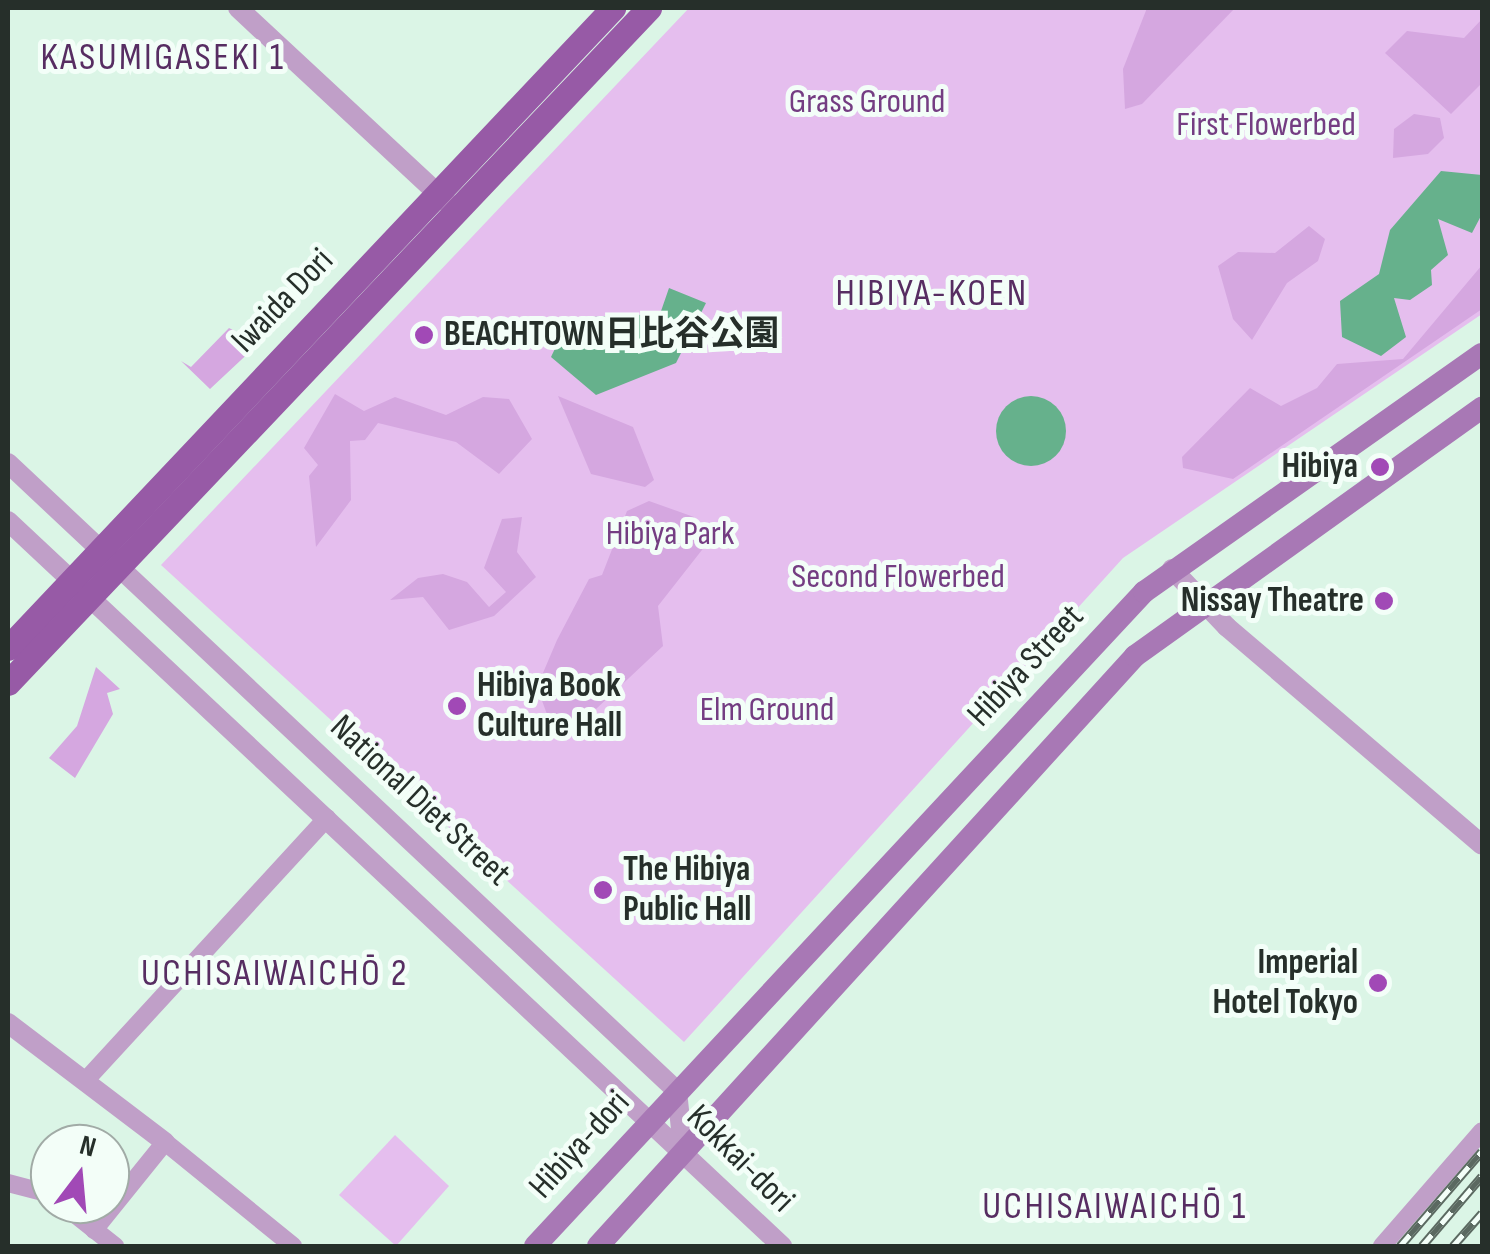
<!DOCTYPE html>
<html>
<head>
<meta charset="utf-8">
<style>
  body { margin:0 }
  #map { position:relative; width:1490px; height:1254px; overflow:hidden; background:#dbf5e6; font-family:"Sofia Sans Condensed","Noto Sans JP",sans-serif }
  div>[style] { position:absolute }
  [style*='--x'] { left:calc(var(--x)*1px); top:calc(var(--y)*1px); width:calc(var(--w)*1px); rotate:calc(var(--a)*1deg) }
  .green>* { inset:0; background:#e5beee }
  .forest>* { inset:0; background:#d5a7e0 }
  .water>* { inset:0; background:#66b18c }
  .round { border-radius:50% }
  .minor>* { height:18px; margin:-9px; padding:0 9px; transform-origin:9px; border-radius:9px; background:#c09fc8 }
  .tertiary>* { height:20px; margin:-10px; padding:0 10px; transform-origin:10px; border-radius:10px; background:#c09fc8 }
  .secondary>* { height:22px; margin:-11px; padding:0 11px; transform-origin:11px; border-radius:11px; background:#a878b5 }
  .primary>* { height:25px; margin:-12.5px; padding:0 12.5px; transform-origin:12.5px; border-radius:12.5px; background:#975aa6 }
  .rail>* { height:9px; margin-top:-4.5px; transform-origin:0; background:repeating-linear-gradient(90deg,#f3fef8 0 15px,#5b6961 0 30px); box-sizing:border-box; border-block:2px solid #5b6961 }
  .dots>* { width:28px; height:28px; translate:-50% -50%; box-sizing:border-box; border:5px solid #f3fef8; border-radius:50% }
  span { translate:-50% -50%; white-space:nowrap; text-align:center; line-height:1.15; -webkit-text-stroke:10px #f3fef8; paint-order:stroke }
  .park-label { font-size:35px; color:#743d82 }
  .street-label { font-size:35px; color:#262f2a }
  .poi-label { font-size:35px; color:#262f2a; font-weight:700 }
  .left { translate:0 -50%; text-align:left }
  .right { translate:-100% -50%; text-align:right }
  .neighbourhood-label { font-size:38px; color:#572d62; letter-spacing:2.5px }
  .frame { position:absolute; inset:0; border:10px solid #262f2a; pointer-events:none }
  .north { position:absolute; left:30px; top:1124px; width:100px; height:100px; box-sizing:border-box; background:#f3fef8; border:2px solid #a1aba6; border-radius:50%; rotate:16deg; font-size:28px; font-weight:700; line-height:40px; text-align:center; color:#262f2a }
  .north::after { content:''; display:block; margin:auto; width:35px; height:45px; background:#a149b6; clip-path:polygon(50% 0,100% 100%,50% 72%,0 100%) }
</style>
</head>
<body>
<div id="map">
  <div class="green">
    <i style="clip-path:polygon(689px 8px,1482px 8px,1482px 314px,1123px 558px,684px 1042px,161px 565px)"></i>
    <i style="clip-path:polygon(395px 1135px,449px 1186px,396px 1246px,339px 1195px)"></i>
  </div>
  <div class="forest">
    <i style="clip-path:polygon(1147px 8px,1235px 8px,1142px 104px,1125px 109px,1123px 69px)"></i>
    <i style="clip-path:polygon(1482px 19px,1482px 83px,1451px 114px,1385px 53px,1407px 31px,1464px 38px)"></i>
    <i style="clip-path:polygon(1414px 114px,1440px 118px,1444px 138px,1428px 154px,1393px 158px,1394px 129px)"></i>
    <i style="clip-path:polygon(1309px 226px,1325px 239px,1318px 261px,1287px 283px,1252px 340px,1233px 319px,1218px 266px,1238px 252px,1275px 253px)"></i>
    <i style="clip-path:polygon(1482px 265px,1482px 309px,1233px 479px,1183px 468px,1182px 457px,1250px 388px,1281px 406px,1317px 388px,1337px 364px,1403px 359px)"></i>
    <i style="clip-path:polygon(229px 328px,257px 342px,271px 332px,210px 389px,181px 361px,191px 367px)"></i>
    <i style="clip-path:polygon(335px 394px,364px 411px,395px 397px,446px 415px,483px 397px,509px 399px,532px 439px,499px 474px,456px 442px,378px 423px,365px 440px,350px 441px,351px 500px,316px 547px,309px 476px,318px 465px,304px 448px)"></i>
    <i style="clip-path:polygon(558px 396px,633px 427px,654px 480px,645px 487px,591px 474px)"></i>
    <i style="clip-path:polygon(649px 501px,694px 517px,709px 541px,658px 606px,663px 646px,579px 725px,548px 717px,537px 687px,557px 640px,589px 579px,602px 575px,627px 511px)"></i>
    <i style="clip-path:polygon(522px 517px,517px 552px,536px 577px,494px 616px,449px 630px,423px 597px,390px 600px,418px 578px,443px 574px,467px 582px,489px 607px,506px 592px,484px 568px,502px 519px)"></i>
    <i style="clip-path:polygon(96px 667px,120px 689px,107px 693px,113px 714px,75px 778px,49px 758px,77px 726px)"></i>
  </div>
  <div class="water">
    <i style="clip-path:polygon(1441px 171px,1482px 175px,1482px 214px,1472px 233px,1438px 219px,1448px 255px,1431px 270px,1432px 285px,1410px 300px,1394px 298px,1406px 337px,1381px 356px,1342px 337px,1340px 301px,1379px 274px,1390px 230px)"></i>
    <i style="clip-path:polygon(669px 288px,706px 303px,676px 363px,596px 395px,551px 357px,561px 336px,591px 317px,660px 314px)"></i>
    <i class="round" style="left:996px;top:396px;width:70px;height:70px"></i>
  </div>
  <div class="minor">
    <i style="--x:86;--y:1080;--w:356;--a:-47.4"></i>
    <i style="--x:8;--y:1183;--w:43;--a:14.7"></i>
    <i style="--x:62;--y:1204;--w:68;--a:38.4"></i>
    <i style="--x:94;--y:1230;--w:113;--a:-51.1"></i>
    <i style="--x:165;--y:1142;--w:165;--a:39.1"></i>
    <i style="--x:1382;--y:1246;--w:152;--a:-49"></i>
  </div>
  <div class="tertiary">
    <i style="--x:238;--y:8;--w:287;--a:42.9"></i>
    <i style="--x:8;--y:463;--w:918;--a:43.19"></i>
    <i style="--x:677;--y:1091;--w:57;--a:84"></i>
    <i style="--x:8;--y:521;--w:1061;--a:43.13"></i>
    <i style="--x:1172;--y:569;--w:80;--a:46.5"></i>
    <i style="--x:1227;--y:627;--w:335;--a:40.5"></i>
    <i style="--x:8;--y:1023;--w:197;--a:37.2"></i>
  </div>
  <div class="secondary">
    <i style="--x:535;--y:1246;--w:894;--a:-47.04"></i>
    <i style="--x:1144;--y:592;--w:413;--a:-35.2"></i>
    <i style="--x:598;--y:1246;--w:798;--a:-47.69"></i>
    <i style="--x:1135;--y:656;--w:427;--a:-35.6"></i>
  </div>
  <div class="primary">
    <i style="--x:8;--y:648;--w:881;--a:-46.61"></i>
    <i style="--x:8;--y:683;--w:931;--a:-46.48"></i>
  </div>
  <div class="rail">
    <i style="--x:1400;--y:1246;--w:125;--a:-49.2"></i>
    <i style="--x:1422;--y:1246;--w:92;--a:-49.4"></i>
    <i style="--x:1453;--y:1246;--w:44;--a:-48.7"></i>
  </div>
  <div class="dots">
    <i style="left:424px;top:335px;background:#a149b6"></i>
    <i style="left:1380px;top:467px;background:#a149b6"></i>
    <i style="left:1384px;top:601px;background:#a149b6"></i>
    <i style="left:457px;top:706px;background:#a149b6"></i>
    <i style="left:603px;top:890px;background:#a149b6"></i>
    <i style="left:1378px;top:983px;background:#a149b6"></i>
  </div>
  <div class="park-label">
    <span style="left:867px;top:102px">Grass Ground</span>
    <span style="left:1266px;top:125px">First Flowerbed</span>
    <span style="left:670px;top:534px">Hibiya Park</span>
    <span style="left:898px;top:577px">Second Flowerbed</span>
    <span style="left:767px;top:710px">Elm Ground</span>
  </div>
  <div class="street-label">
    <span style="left:283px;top:301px;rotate:-46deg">Iwaida Dori</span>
    <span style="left:1026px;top:666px;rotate:-47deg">Hibiya Street</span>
    <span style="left:420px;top:801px;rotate:43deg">National Diet Street</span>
    <span style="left:580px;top:1145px;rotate:-48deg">Hibiya-dori</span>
    <span style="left:740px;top:1159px;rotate:45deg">Kokkai-dori</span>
  </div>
  <div class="poi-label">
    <span class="left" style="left:444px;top:335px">BEACHTOWN日比谷公園</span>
    <span class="right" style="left:1358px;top:467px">Hibiya</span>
    <span class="right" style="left:1364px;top:601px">Nissay Theatre</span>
    <span class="left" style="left:477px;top:706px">Hibiya Book<br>Culture Hall</span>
    <span class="left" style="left:623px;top:890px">The Hibiya<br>Public Hall</span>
    <span class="right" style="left:1358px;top:983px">Imperial<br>Hotel Tokyo</span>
  </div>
  <div class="neighbourhood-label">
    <span style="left:163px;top:58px">KASUMIGASEKI 1</span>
    <span style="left:932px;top:294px">HIBIYA-KOEN</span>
    <span style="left:275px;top:974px">UCHISAIWAICHŌ 2</span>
    <span style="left:1115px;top:1207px">UCHISAIWAICHŌ 1</span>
  </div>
  <div class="frame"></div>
  <div class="north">N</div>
</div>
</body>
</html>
